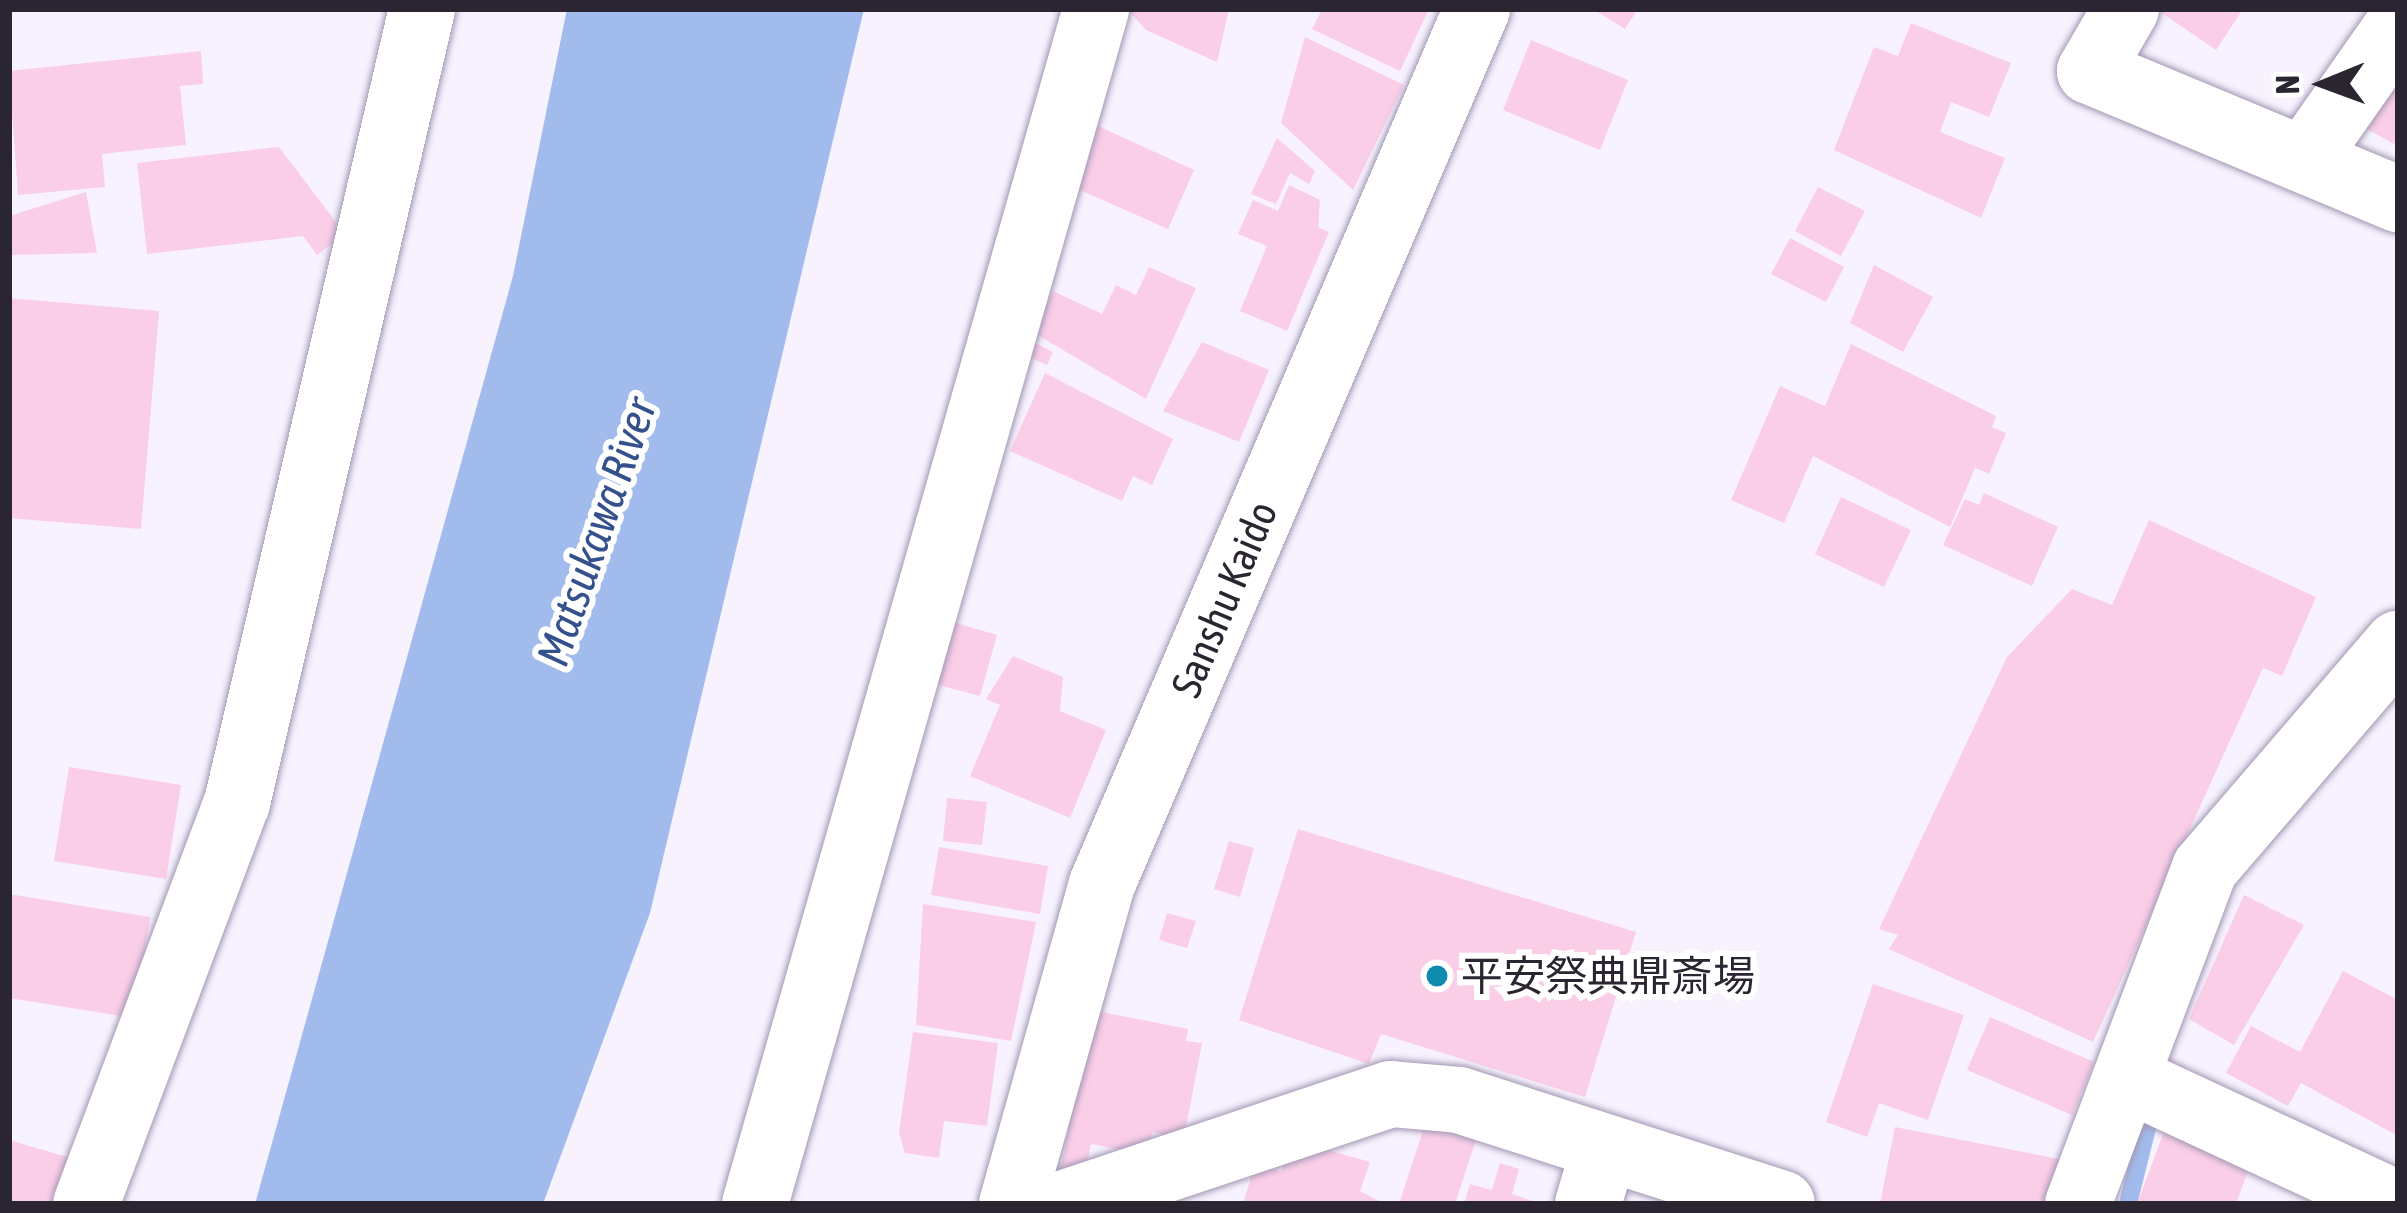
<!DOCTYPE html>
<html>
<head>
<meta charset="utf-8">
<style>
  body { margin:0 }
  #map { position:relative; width:2407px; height:1213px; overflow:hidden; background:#f7f2fe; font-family:"Asap Condensed","Noto Sans JP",sans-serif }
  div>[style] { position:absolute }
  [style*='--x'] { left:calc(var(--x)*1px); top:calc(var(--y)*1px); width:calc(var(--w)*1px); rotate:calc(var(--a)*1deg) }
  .water>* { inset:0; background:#a1bbec }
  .stream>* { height:18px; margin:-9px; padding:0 9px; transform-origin:9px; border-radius:9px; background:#a1bbec }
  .building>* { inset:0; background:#fbcee8 }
  .roads { filter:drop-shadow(0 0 3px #a397b4) drop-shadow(0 0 3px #a397b4) }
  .minor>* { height:66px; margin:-33px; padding:0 33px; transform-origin:33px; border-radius:33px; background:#fff }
  .dots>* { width:33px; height:33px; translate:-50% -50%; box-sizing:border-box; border:6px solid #fff; border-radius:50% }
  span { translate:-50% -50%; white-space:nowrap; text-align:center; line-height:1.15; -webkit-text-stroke:12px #fff; paint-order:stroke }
  .street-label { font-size:42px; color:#2a2530 }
  .poi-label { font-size:42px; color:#2a2530 }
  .left { translate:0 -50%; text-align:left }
  .water-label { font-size:45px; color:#34518e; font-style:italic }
  .frame { position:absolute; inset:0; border:12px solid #2a2530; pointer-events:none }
  .north { position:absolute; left:2263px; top:24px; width:120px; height:120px; -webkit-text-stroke:9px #fff; paint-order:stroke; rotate:269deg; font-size:33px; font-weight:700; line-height:48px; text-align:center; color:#2a2530 }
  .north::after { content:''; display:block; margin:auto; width:42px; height:54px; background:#2a2530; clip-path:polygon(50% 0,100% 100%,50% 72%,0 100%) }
</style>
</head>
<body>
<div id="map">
  <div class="water">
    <i style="clip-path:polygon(567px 9px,864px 9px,650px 913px,543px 1204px,255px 1204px,513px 276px)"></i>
  </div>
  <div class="stream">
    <i style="--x:2128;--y:1204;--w:103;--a:-76"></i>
  </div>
  <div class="building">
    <i style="clip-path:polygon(1127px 9px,1229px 9px,1217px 62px,1146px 30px)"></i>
    <i style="clip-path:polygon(1322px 9px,1429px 9px,1400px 71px,1312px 29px)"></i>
    <i style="clip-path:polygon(1593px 9px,1638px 9px,1625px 29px)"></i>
    <i style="clip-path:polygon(2156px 9px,2243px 9px,2216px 50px)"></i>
    <i style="clip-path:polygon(1911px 23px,2011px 63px,1989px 117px,1951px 102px,1940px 132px,2005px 158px,1981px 218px,1834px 150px,1874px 47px,1898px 56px)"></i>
    <i style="clip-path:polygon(1305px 37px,1404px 85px,1353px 190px,1281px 123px)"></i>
    <i style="clip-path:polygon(1531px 40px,1628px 80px,1600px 150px,1503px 110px)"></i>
    <i style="clip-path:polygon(201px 51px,203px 84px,180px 86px,186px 145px,102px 154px,105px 187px,18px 195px,9px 71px)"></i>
    <i style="clip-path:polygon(2398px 67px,2398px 146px,2365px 128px)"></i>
    <i style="clip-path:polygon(1098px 126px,1194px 170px,1168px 229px,1071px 186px)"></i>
    <i style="clip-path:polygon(1277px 138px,1315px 171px,1309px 184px,1290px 173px,1276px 204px,1251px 194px)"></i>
    <i style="clip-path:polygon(279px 147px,345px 234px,317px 255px,303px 236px,147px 254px,137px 163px)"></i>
    <i style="clip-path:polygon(1289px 185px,1320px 200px,1318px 227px,1329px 232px,1287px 331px,1240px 311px,1267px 246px,1238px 234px,1253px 200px,1278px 211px)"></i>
    <i style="clip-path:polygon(1818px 187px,1865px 211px,1841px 256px,1795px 231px)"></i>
    <i style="clip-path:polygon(86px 192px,97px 253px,9px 255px,9px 216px)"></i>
    <i style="clip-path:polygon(1790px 238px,1844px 267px,1826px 302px,1771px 274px)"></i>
    <i style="clip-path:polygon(1874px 265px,1933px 297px,1903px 352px,1850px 323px)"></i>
    <i style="clip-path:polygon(1149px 267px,1196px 288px,1146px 399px,1034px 333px,1053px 291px,1102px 314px,1116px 285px,1136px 295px)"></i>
    <i style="clip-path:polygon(9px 298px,159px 311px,141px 529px,9px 518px)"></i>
    <i style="clip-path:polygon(1029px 340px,1053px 352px,1047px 365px,1023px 354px)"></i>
    <i style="clip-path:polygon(1202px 342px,1269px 370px,1239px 442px,1163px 411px)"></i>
    <i style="clip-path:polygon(1851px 344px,1996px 416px,1992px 427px,2006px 433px,1989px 474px,1975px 468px,1950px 527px,1813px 456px,1784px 523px,1731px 500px,1780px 386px,1825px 406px)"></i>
    <i style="clip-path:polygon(1045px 373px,1173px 439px,1152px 485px,1133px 476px,1122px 501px,1010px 451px)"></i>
    <i style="clip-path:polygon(1984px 493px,2058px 527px,2032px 586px,1943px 545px,1965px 499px,1979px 505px)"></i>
    <i style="clip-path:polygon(1841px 497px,1911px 530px,1884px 587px,1815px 554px)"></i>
    <i style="clip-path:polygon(2149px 520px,2316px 597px,2282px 676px,2263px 668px,2093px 1042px,1889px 949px,1898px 935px,1879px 929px,2007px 657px,2072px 589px,2112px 605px)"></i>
    <i style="clip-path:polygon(953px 622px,997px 635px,980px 696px,935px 684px)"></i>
    <i style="clip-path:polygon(1013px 656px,1063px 677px,1060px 711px,1106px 730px,1070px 818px,970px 776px,1000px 705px,986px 699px)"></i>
    <i style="clip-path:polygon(69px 767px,181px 785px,166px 879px,54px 861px)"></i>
    <i style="clip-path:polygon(947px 798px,987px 802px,982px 845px,943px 841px)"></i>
    <i style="clip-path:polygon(1298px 829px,1636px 932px,1585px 1097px,1381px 1034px,1369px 1064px,1239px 1020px)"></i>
    <i style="clip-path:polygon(1229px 841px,1254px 848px,1240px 897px,1214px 889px)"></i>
    <i style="clip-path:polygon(939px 847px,1048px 866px,1040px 914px,931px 895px)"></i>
    <i style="clip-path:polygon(9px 894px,150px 917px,134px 1018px,9px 998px)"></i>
    <i style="clip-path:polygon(2244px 895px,2304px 925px,2234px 1045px,2189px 1019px)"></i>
    <i style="clip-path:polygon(923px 904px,1036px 922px,1011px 1041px,916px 1025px)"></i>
    <i style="clip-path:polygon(1167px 913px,1196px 921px,1187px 948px,1159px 940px)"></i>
    <i style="clip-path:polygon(2343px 971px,2398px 1000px,2398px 1136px,2301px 1083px,2288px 1106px,2226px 1073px,2251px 1026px,2300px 1052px)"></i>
    <i style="clip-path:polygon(1873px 984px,1964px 1015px,1928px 1120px,1879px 1103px,1867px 1137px,1826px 1122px)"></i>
    <i style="clip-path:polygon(1092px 1010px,1188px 1029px,1186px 1041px,1202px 1043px,1184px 1138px,1152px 1132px,1147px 1155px,1091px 1144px,1084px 1177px,1060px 1173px)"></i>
    <i style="clip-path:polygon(1990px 1017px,2094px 1062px,2072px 1115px,1967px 1070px)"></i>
    <i style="clip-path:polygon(913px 1032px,998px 1043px,987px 1126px,944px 1121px,939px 1158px,905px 1153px,899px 1133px)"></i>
    <i style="clip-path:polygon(1427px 1118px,1478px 1134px,1455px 1204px,1399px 1204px)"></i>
    <i style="clip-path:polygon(1895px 1127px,2059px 1159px,2050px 1204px,1880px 1204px)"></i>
    <i style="clip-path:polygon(2165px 1129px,2251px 1162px,2236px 1204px,2137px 1204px)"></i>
    <i style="clip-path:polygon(9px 1140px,74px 1159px,60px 1204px,9px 1204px)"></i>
    <i style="clip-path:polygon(1307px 1144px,1370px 1162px,1360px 1191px,1385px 1204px,1243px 1204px,1255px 1164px,1281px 1171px,1286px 1154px,1303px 1159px)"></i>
    <i style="clip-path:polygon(1500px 1163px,1519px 1169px,1512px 1194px,1541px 1204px,1464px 1204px,1470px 1184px,1492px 1190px)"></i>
  </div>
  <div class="roads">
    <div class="minor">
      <i style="--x:2126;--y:9;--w:72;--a:120.1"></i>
      <i style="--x:2090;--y:71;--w:334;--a:22.6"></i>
      <i style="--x:2306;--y:157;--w:160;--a:-54.9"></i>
      <i style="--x:2126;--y:1078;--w:300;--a:24.9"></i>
      <i style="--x:86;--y:1204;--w:428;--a:-69.4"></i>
      <i style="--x:237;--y:803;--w:815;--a:-76.88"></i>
      <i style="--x:755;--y:1204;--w:1243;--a:-74.07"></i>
      <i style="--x:1012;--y:1204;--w:332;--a:-74.3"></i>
      <i style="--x:1102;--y:884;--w:952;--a:-66.8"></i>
      <i style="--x:1062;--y:1204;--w:347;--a:-18.5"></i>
      <i style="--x:1391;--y:1094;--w:68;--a:5"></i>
      <i style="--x:1459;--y:1100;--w:339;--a:17.8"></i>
      <i style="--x:1588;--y:1204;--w:59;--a:-73.4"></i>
      <i style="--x:2078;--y:1204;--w:359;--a:-69.3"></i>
      <i style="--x:2205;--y:868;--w:296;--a:-49.3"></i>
    </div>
  </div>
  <div class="dots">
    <i style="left:1437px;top:976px;background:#0e8bad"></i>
  </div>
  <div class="street-label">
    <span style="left:1224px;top:599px;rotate:-67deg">Sanshu Kaido</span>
  </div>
  <div class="poi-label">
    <span class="left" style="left:1461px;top:976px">平安祭典鼎斎場</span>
  </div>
  <div class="water-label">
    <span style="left:597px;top:532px;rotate:-71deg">Matsukawa River</span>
  </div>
  <div class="frame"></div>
  <div class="north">N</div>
</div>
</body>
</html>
